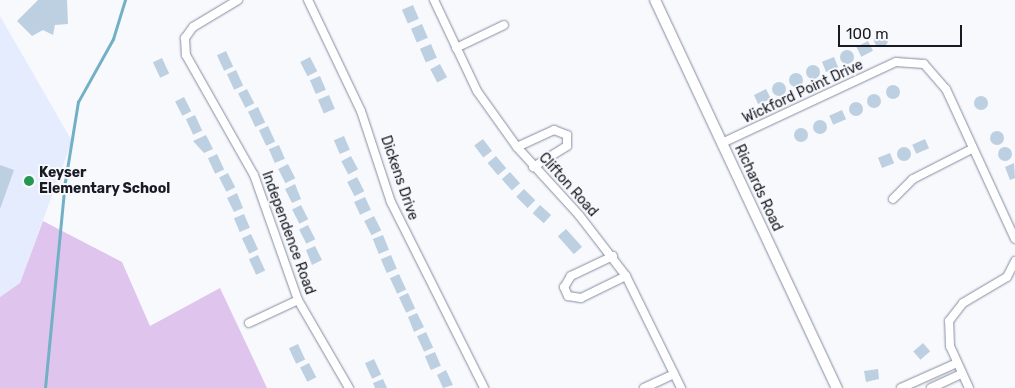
<!DOCTYPE html>
<style>
body{margin:0}
#map{position:relative;width:1015px;height:388px;overflow:hidden;background:#f7f9fd;font-family:Rubik,sans-serif}
div>[style]{position:absolute}
[style*='--x']{left:calc(var(--x)*1px);top:calc(var(--y)*1px);width:calc(var(--w)*1px);rotate:calc(var(--a)*1deg)}
.built>*{inset:0;background:#e4ecfd}
.green>*{inset:0;background:#dfc4ee}
.stream>*{height:2.5px;margin:-1.25px;padding:0 1.25px;transform-origin:1.25px;border-radius:1.25px;background:#72b0c5}
.building>*{inset:0;background:#bdd0e1;transform-origin:0 0}
.round{border-radius:50%}
.roads{filter:drop-shadow(0 0 1px #848ca0) drop-shadow(0 0 1px #848ca0)}
.minor>*{height:8px;margin:-4px;padding:0 4px;transform-origin:4px;border-radius:4px;background:#fff}
.tertiary>*{height:10px;margin:-5px;padding:0 5px;transform-origin:5px;border-radius:5px;background:#fff}
.dots>*{width:14px;height:14px;translate:-50% -50%;box-sizing:border-box;border:2px solid #f7f9fd;border-radius:50%}
span{translate:-50% -50%;white-space:nowrap;text-align:center;line-height:1.15;-webkit-text-stroke:4px #f7f9fd;paint-order:stroke}
.street-label{font-size:14px;color:#181b23}
.poi-label{font-size:14px;color:#181b23;font-weight:700}
.left{translate:0 -50%;text-align:left}
.scale{position:absolute;left:838px;top:25px;width:124px;height:22px;box-sizing:border-box;border:2px solid #181b23;border-top:0;padding-left:6px;font-size:15px;line-height:18px;white-space:nowrap;color:#181b23;-webkit-text-stroke:4px #f7f9fd;paint-order:stroke}
</style>
<div id="map">
<div class="built">
<div style="clip-path:polygon(0 16px,72px 141px,20px 283px,0 297px)"></div>
</div>
<div class="green">
<div style="clip-path:polygon(43px 221px,122px 262px,150px 326px,220px 288px,267px 388px,0 388px,0 297px,20px 283px)"></div>
</div>
<div class="stream">
<div style="--x:45;--y:388;--w:207;--a:-84.5"></div>
<div style="--x:65;--y:182;--w:81;--a:-80.8"></div>
<div style="--x:78;--y:102;--w:72;--a:-60.9"></div>
<div style="--x:113;--y:39;--w:41;--a:-72.9"></div>
</div>
<div class="building">
<div style="clip-path:polygon(38px 0,67px 0,68px 24px,55px 25px,53px 35px,43px 30px,32px 36px,17px 21px)"></div>
<div style="left:413px;top:5px;width:15px;height:12px;rotate:67deg"></div>
<div style="left:422px;top:24px;width:15px;height:12px;rotate:67deg"></div>
<div class="round" style="left:874px;top:33px;width:14px;height:14px"></div>
<div style="left:868px;top:41px;width:11px;height:13px;rotate:63deg"></div>
<div style="left:431px;top:44px;width:15px;height:12px;rotate:67deg"></div>
<div class="round" style="left:840px;top:50px;width:14px;height:14px"></div>
<div style="left:226px;top:51px;width:17px;height:10px;rotate:65deg"></div>
<div style="left:310px;top:57px;width:16px;height:11px;rotate:63deg"></div>
<div style="left:834px;top:57px;width:11px;height:13px;rotate:68deg"></div>
<div style="left:162px;top:58px;width:17px;height:10px;rotate:65deg"></div>
<div style="left:440px;top:64px;width:15px;height:11px;rotate:62deg"></div>
<div class="round" style="left:806px;top:65px;width:14px;height:14px"></div>
<div style="left:236px;top:70px;width:17px;height:10px;rotate:65deg"></div>
<div class="round" style="left:789px;top:73px;width:14px;height:14px"></div>
<div style="left:320px;top:76px;width:15px;height:11px;rotate:67deg"></div>
<div class="round" style="left:772px;top:82px;width:14px;height:14px"></div>
<div class="round" style="left:886px;top:85px;width:14px;height:14px"></div>
<div style="left:247px;top:89px;width:16px;height:10px;rotate:63deg"></div>
<div style="clip-path:polygon(766px 89px,771px 99px,758px 104px,754px 95px)"></div>
<div class="round" style="left:867px;top:94px;width:14px;height:14px"></div>
<div style="left:329px;top:95px;width:15px;height:12px;rotate:67deg"></div>
<div class="round" style="left:974px;top:96px;width:14px;height:14px"></div>
<div style="left:184px;top:97px;width:16px;height:10px;rotate:63deg"></div>
<div class="round" style="left:849px;top:102px;width:14px;height:14px"></div>
<div style="left:258px;top:107px;width:17px;height:11px;rotate:65deg"></div>
<div style="left:842px;top:110px;width:10px;height:14px;rotate:66deg"></div>
<div style="left:195px;top:115px;width:17px;height:10px;rotate:65deg"></div>
<div class="round" style="left:813px;top:120px;width:14px;height:14px"></div>
<div style="left:268px;top:126px;width:17px;height:10px;rotate:65deg"></div>
<div class="round" style="left:794px;top:128px;width:14px;height:14px"></div>
<div class="round" style="left:990px;top:131px;width:14px;height:14px"></div>
<div style="clip-path:polygon(206px 135px,213px 149px,204px 153px,193px 141px)"></div>
<div style="left:344px;top:136px;width:15px;height:11px;rotate:67deg"></div>
<div style="left:483px;top:139px;width:15px;height:11px;rotate:53deg"></div>
<div style="left:925px;top:139px;width:10px;height:14px;rotate:66deg"></div>
<div style="left:279px;top:145px;width:15px;height:11px;rotate:67deg"></div>
<div class="round" style="left:897px;top:147px;width:14px;height:14px"></div>
<div class="round" style="left:998px;top:147px;width:14px;height:14px"></div>
<div style="left:890px;top:153px;width:11px;height:13px;rotate:68deg"></div>
<div style="left:217px;top:154px;width:17px;height:10px;rotate:65deg"></div>
<div style="left:351px;top:156px;width:15px;height:11px;rotate:62deg"></div>
<div style="left:496px;top:156px;width:16px;height:11px;rotate:50deg"></div>
<div style="clip-path:polygon(1014px 163px,1015px 178px,1010px 180px,1005px 167px)"></div>
<div style="left:288px;top:164px;width:16px;height:11px;rotate:63deg"></div>
<div style="clip-path:polygon(0 165px,14px 170px,0 209px)"></div>
<div style="left:510px;top:172px;width:15px;height:11px;rotate:48deg"></div>
<div style="left:228px;top:173px;width:16px;height:10px;rotate:63deg"></div>
<div style="left:357px;top:177px;width:16px;height:11px;rotate:63deg"></div>
<div style="clip-path:polygon(295px 184px,301px 199px,292px 203px,285px 189px)"></div>
<div style="left:524px;top:189px;width:16px;height:11px;rotate:45deg"></div>
<div style="clip-path:polygon(237px 193px,243px 208px,234px 212px,227px 198px)"></div>
<div style="left:365px;top:197px;width:14px;height:12px;rotate:65deg"></div>
<div style="left:301px;top:205px;width:16px;height:10px;rotate:63deg"></div>
<div style="left:540px;top:205px;width:15px;height:11px;rotate:42deg"></div>
<div style="left:244px;top:214px;width:15px;height:11px;rotate:67deg"></div>
<div style="left:374px;top:216px;width:16px;height:11px;rotate:63deg"></div>
<div style="left:308px;top:225px;width:16px;height:10px;rotate:63deg"></div>
<div style="left:566px;top:229px;width:24px;height:11px;rotate:48deg"></div>
<div style="left:251px;top:234px;width:17px;height:10px;rotate:65deg"></div>
<div style="left:383px;top:235px;width:16px;height:11px;rotate:68deg"></div>
<div style="clip-path:polygon(315px 246px,322px 260px,312px 265px,306px 250px)"></div>
<div style="left:258px;top:255px;width:17px;height:10px;rotate:65deg"></div>
<div style="left:391px;top:255px;width:15px;height:11px;rotate:67deg"></div>
<div style="left:399px;top:274px;width:17px;height:10px;rotate:65deg"></div>
<div style="left:408px;top:293px;width:17px;height:10px;rotate:65deg"></div>
<div style="clip-path:polygon(417px 313px,424px 327px,414px 332px,408px 317px)"></div>
<div style="left:426px;top:332px;width:17px;height:10px;rotate:65deg"></div>
<div style="left:923px;top:343px;width:11px;height:13px;rotate:49deg"></div>
<div style="left:298px;top:344px;width:17px;height:10px;rotate:65deg"></div>
<div style="left:435px;top:352px;width:15px;height:11px;rotate:67deg"></div>
<div style="left:374px;top:359px;width:17px;height:10px;rotate:65deg"></div>
<div style="left:309px;top:363px;width:16px;height:10px;rotate:63deg"></div>
<div style="clip-path:polygon(878px 369px,879px 379px,866px 382px,864px 371px)"></div>
<div style="clip-path:polygon(446px 370px,453px 385px,443px 388px,437px 375px)"></div>
<div style="clip-path:polygon(383px 379px,387px 388px,375px 388px,373px 383px)"></div>
</div>
<div class="roads">
<div class="minor">
<div style="--x:238;--y:0;--w:52;--a:149"></div>
<div style="--x:193;--y:27;--w:14;--a:126"></div>
<div style="--x:185;--y:38;--w:17;--a:87"></div>
<div style="--x:186;--y:55;--w:138;--a:60.5"></div>
<div style="--x:254;--y:175;--w:133;--a:70.6"></div>
<div style="--x:298;--y:300;--w:102;--a:59.9"></div>
<div style="--x:308;--y:0;--w:123;--a:64.5"></div>
<div style="--x:361;--y:111;--w:96;--a:71.8"></div>
<div style="--x:391;--y:202;--w:208;--a:63.4"></div>
<div style="--x:434;--y:0;--w:101;--a:64.7"></div>
<div style="--x:477;--y:91;--w:69;--a:54.5"></div>
<div style="--x:517;--y:147;--w:92;--a:47.6"></div>
<div style="--x:579;--y:215;--w:77;--a:52.4"></div>
<div style="--x:626;--y:276;--w:125;--a:63.8"></div>
<div style="--x:456;--y:48;--w:53;--a:-25.6"></div>
<div style="--x:722;--y:143;--w:192;--a:-25"></div>
<div style="--x:896;--y:62;--w:28;--a:4"></div>
<div style="--x:924;--y:64;--w:33;--a:49"></div>
<div style="--x:946;--y:89;--w:165;--a:65.3"></div>
<div style="--x:517;--y:147;--w:41;--a:-24.7"></div>
<div style="--x:554;--y:130;--w:14;--a:21"></div>
<div style="--x:567;--y:135;--w:11;--a:90"></div>
<div style="--x:567;--y:146;--w:40;--a:148"></div>
<div style="--x:893;--y:199;--w:28;--a:-45"></div>
<div style="--x:913;--y:179;--w:66;--a:-27"></div>
<div style="--x:613;--y:256;--w:47;--a:154.5"></div>
<div style="--x:571;--y:276;--w:13;--a:122"></div>
<div style="--x:564;--y:287;--w:10;--a:66"></div>
<div style="--x:568;--y:296;--w:13;--a:9"></div>
<div style="--x:581;--y:298;--w:50;--a:-26.1"></div>
<div style="--x:249;--y:323;--w:54;--a:-25.1"></div>
<div style="--x:644;--y:388;--w:33;--a:-25"></div>
<div style="--x:901;--y:388;--w:61;--a:-24.1"></div>
<div style="--x:931;--y:388;--w:33;--a:-25"></div>
<div style="--x:969;--y:388;--w:46;--a:-114.3"></div>
<div style="--x:950;--y:346;--w:25;--a:-92"></div>
<div style="--x:949;--y:321;--w:23;--a:-52"></div>
<div style="--x:963;--y:303;--w:51;--a:-30.6"></div>
<div style="--x:1007;--y:277;--w:18;--a:-63"></div>
</div>
<div class="tertiary">
<div style="--x:655;--y:0;--w:429;--a:64.9"></div>
</div>
</div>
<div class="dots">
<div style="left:29px;top:181px;background:#249752"></div>
</div>
<div class="street-label">
<span style="left:803px;top:92px;rotate:-25deg">Wickford Point Drive</span>
<span style="left:399px;top:178px;rotate:71deg">Dickens Drive</span>
<span style="left:568px;top:185px;rotate:48deg">Clifton Road</span>
<span style="left:758px;top:188px;rotate:65deg">Richards Road</span>
<span style="left:288px;top:233px;rotate:70deg">Independence Road</span>
</div>
<div class="poi-label">
<span class="left" style="left:39px;top:181px">Keyser<br>Elementary School</span>
</div>
<div class="scale">100 m</div>
</div>
